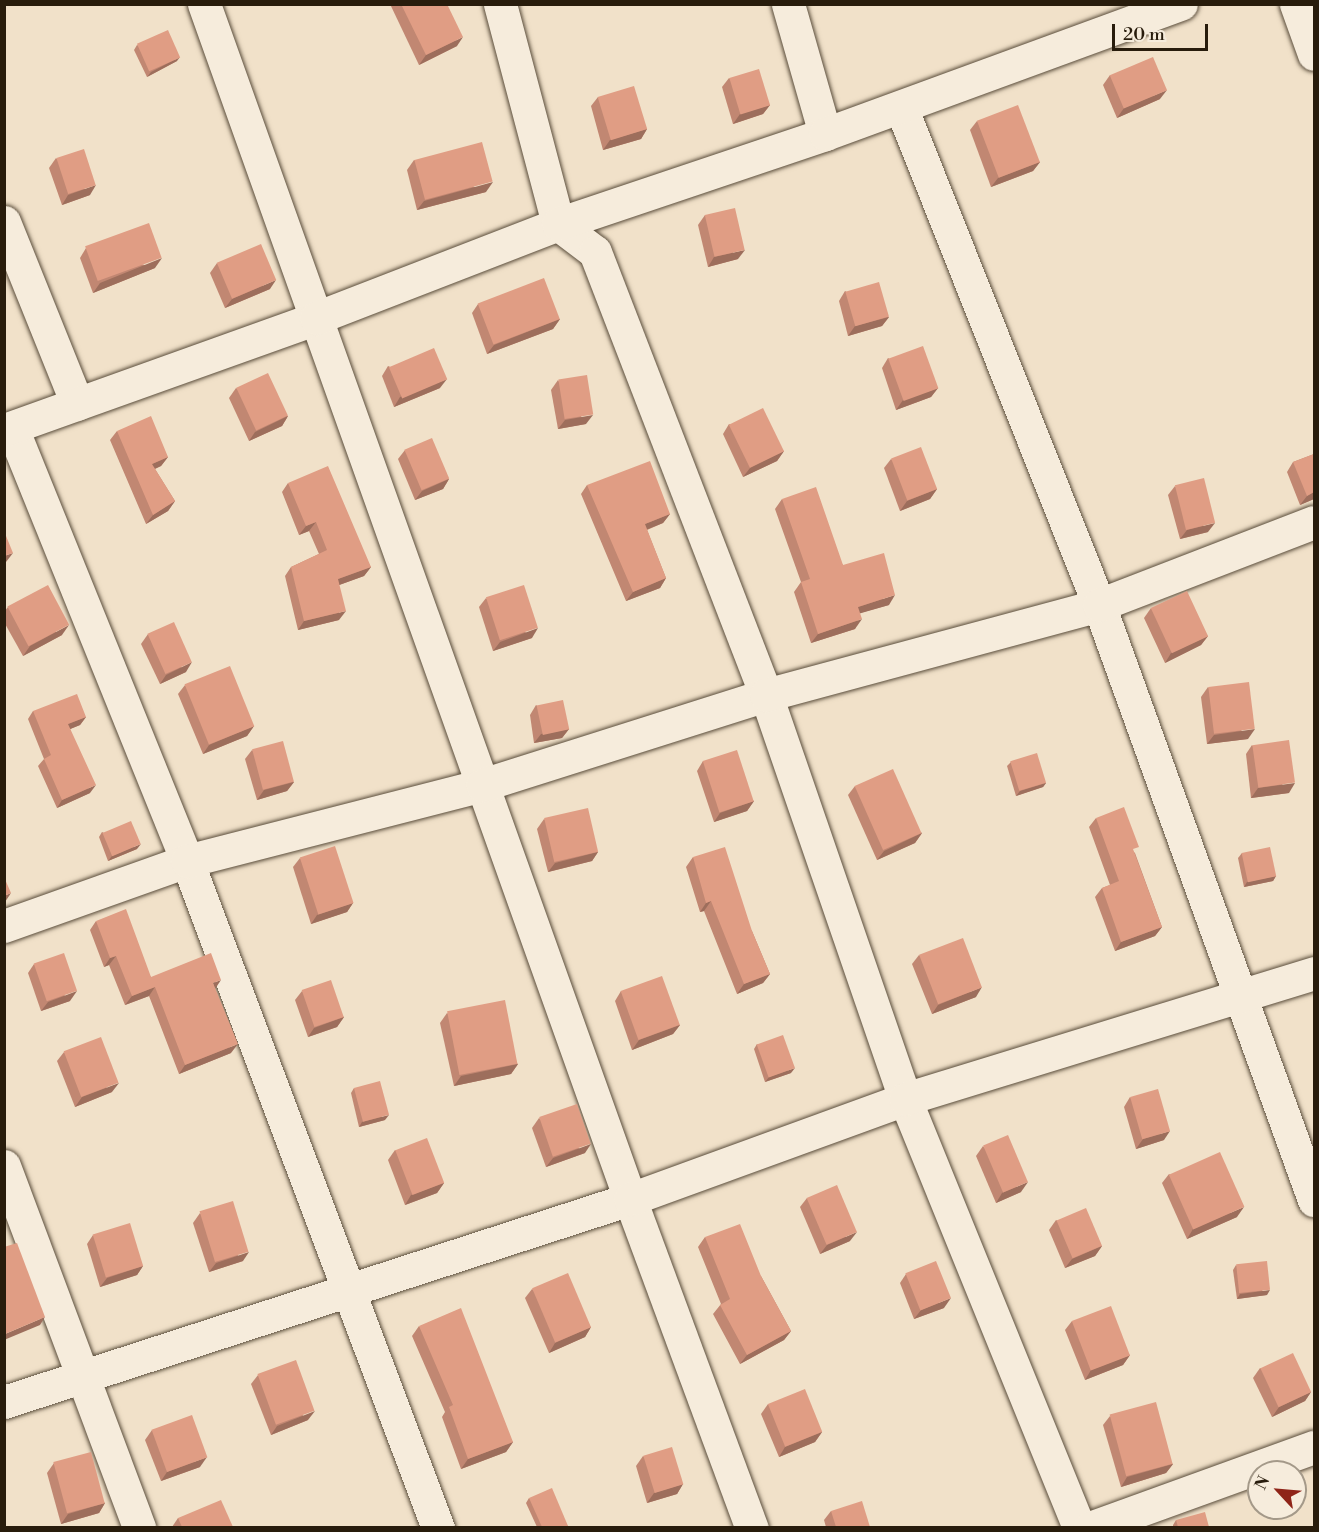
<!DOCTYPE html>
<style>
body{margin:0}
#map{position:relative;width:1319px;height:1532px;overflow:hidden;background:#f1e1c9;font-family:"Libre Bodoni",serif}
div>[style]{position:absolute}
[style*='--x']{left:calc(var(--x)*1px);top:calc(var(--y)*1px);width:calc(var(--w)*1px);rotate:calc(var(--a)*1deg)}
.roads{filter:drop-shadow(0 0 2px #5a4d3b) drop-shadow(0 0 2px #5a4d3b)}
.minor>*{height:33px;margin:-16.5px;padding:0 16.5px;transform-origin:16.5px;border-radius:16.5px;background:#f6ecdc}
.tertiary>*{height:33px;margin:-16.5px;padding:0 16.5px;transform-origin:16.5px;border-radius:16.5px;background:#f6ecdc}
.wall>*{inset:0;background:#c18772}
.shaded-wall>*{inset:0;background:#9d6e5c}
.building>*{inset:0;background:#e09d84;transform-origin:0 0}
span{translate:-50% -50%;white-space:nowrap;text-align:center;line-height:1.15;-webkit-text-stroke:4.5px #f6ecdc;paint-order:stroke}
.frame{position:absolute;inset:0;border:6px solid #281c0c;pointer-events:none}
.north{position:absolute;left:1247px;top:1460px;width:60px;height:60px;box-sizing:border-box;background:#f6ecdc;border:2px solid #a49989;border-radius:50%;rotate:296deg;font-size:16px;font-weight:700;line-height:24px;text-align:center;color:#281c0c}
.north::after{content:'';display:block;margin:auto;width:21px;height:27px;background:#8f2418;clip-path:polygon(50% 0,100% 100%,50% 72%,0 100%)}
.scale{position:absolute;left:1112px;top:24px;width:96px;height:27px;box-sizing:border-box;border:3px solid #281c0c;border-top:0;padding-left:8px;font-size:18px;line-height:21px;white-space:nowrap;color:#281c0c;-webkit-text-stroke:4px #f6ecdc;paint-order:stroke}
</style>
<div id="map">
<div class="roads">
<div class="minor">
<div style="--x:204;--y:4;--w:1269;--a:70.38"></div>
<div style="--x:630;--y:1199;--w:351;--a:69.7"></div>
<div style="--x:500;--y:4;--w:228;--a:75.2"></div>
<div style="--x:558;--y:224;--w:46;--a:37.1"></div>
<div style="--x:595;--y:252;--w:475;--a:68.9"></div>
<div style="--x:766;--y:695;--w:427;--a:71"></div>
<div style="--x:905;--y:1099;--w:463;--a:67.9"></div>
<div style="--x:788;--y:4;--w:135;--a:74.1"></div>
<div style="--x:1296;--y:4;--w:53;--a:70.2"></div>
<div style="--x:901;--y:107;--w:536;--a:68.32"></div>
<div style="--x:1099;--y:605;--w:633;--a:70.13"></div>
<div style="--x:4;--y:222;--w:196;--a:68.1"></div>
<div style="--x:12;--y:428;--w:467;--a:68"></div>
<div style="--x:187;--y:861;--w:713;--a:69.38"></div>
<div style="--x:4;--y:430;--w:331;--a:-19.7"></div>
<div style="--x:316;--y:318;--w:260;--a:-21.2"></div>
<div style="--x:558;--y:224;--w:282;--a:-18.6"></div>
<div style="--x:825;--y:134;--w:379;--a:-20.1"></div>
<div style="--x:4;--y:926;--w:194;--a:-19.6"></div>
<div style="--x:187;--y:861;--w:305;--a:-14.4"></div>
<div style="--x:482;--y:785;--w:298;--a:-17.6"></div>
<div style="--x:766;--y:695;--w:345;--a:-15.1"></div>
<div style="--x:1099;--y:605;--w:230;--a:-21.1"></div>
<div style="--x:4;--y:1166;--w:386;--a:69.5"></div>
<div style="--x:1090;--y:1528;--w:238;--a:-19.9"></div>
</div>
<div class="tertiary">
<div style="--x:4;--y:1402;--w:658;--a:-17.97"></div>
<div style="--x:630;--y:1199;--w:293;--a:-20"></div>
<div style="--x:905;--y:1099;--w:428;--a:-17.1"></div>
</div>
</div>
<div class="wall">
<div style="clip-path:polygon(390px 4px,447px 4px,457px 46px,419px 65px)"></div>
<div style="clip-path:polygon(137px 45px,177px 61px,147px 77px,134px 50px)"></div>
<div style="clip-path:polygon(1110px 75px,1160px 99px,1117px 118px,1103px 85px)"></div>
<div style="clip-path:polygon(729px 78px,770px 105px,763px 114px,733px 124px,722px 87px)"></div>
<div style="clip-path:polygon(598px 97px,647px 129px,641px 139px,603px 150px,591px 106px)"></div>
<div style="clip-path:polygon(977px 121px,1040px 162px,1033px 171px,991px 187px,970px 130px)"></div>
<div style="clip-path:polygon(56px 158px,90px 195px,62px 205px,49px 168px)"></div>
<div style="clip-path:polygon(414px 160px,486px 192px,417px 210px,407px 170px)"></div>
<div style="clip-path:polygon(705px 215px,738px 259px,708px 267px,698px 225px)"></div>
<div style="clip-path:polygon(86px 248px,155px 268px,93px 293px,80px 258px)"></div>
<div style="clip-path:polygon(217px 263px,270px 289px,225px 308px,210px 273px)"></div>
<div style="clip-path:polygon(845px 291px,889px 317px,882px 326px,848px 336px,839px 301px)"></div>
<div style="clip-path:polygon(478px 304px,560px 319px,553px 329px,487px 354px,472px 313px)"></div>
<div style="clip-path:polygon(888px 358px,938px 388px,931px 397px,896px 410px,882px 368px)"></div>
<div style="clip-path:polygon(388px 366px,440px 388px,394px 407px,382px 376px)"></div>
<div style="clip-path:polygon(558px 380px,586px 424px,558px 429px,551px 390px)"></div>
<div style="clip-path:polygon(236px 388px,288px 416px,282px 426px,249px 441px,229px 398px)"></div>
<div style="clip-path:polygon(729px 424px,784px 451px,777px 461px,743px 477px,723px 434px)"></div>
<div style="clip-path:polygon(117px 431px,168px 457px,161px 466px,155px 469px,175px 501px,168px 511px,146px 524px,110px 440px)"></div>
<div style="clip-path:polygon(405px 450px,449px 479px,443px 489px,415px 500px,398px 459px)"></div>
<div style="clip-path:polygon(1314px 454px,1314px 499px,1300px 505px,1287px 472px,1293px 462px)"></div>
<div style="clip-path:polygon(891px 459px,937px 489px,930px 499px,900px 511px,884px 468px)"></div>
<div style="clip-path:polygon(288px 483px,371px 567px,364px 576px,339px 585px,339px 620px,298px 630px,285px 576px,291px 567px,319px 554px,309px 531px,299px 535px,282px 492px)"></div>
<div style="clip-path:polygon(587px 485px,670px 514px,663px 523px,647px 530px,666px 578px,660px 588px,626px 601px,581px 494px)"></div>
<div style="clip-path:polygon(1175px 486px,1208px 532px,1180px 539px,1168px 495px)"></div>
<div style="clip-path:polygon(782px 499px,843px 565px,889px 605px,860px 613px,855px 629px,811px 643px,794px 592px,801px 582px,775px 509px)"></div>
<div style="clip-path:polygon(486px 598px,532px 638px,493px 651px,479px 607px)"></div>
<div style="clip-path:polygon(8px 607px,62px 635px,23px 656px,4px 622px,4px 612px)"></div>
<div style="clip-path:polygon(1151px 608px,1208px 636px,1201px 645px,1165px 663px,1144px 618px)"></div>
<div style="clip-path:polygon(148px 634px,186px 672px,160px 684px,141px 644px)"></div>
<div style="clip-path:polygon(185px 685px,254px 726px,247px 736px,203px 754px,178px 694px)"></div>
<div style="clip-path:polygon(1208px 687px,1248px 739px,1207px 744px,1201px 697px)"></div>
<div style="clip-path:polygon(536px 705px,569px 729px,562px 738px,534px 743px,530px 715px)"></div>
<div style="clip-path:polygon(33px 711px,86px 717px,80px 725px,70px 729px,90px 793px,57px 808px,38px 766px,44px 759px,28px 719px)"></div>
<div style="clip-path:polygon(1252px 745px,1289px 793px,1251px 798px,1246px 754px)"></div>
<div style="clip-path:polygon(252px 750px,294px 782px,287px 791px,257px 800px,245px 759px)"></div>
<div style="clip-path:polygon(703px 761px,754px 801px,747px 811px,714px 822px,697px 771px)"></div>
<div style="clip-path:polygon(1011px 762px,1046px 783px,1043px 787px,1016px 796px,1007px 766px)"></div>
<div style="clip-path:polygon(855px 786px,922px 833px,915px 843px,877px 860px,848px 795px)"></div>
<div style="clip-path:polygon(1096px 818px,1135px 853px,1162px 927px,1155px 936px,1115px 951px,1095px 897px,1102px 888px,1110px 885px,1089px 827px)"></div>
<div style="clip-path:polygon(544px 819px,598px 852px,592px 861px,548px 872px,537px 829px)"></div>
<div style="clip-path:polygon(102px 832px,137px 849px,108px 861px,99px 837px)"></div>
<div style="clip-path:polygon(1242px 853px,1276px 876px,1273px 881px,1244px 887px,1238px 858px)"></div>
<div style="clip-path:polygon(693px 857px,752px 931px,770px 974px,763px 983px,737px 994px,704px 911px,700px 912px,686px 867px)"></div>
<div style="clip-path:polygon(300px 858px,353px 903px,347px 912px,311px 924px,293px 867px)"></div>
<div style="clip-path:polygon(96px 921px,151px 977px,215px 988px,231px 1053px,179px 1074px,149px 996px,125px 1005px,109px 965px,104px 967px,90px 930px)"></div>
<div style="clip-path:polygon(919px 955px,976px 997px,932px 1014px,912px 964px)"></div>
<div style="clip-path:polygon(34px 964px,70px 1001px,41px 1011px,28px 973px)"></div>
<div style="clip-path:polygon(302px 991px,344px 1017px,337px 1027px,308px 1037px,295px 1000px)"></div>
<div style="clip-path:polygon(621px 991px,680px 1025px,673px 1034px,632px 1050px,615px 1001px)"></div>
<div style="clip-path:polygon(447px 1013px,518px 1064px,511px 1074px,454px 1086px,440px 1023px)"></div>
<div style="clip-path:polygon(757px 1044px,791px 1073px,765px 1082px,754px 1049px)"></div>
<div style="clip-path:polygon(64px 1052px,112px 1092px,75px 1107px,57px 1061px)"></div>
<div style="clip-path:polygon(354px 1088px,385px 1120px,359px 1127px,351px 1093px)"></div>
<div style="clip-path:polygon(1130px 1097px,1164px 1140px,1136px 1149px,1124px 1107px)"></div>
<div style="clip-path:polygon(539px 1118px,585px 1153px,546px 1167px,532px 1128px)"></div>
<div style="clip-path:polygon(983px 1146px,1021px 1192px,996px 1203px,976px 1156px)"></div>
<div style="clip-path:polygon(395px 1150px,444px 1183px,437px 1193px,405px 1205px,388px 1160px)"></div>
<div style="clip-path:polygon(1169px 1174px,1237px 1217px,1187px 1239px,1162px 1183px)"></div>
<div style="clip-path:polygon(807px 1198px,850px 1241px,820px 1254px,800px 1207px)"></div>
<div style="clip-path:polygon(200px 1213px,243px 1261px,209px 1272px,193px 1223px)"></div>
<div style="clip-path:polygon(1056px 1220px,1102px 1246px,1095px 1256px,1065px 1268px,1049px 1230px)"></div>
<div style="clip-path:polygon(93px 1235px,143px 1266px,137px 1275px,100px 1287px,87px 1244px)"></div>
<div style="clip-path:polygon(705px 1237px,761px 1276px,791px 1331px,784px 1340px,740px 1364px,713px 1314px,721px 1304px,698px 1247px)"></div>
<div style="clip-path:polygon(1236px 1265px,1267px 1295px,1237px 1299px,1233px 1270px)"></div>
<div style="clip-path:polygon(906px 1274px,944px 1308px,914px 1319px,900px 1283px)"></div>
<div style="clip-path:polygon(532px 1289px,591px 1327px,585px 1337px,549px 1353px,525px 1298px)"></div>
<div style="clip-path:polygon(1072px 1321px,1130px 1355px,1123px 1365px,1085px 1380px,1065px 1330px)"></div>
<div style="clip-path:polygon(419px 1326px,513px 1442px,506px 1452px,461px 1469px,442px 1417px,445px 1412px,412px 1336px)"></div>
<div style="clip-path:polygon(1260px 1368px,1311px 1392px,1305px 1401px,1272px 1417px,1253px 1378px)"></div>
<div style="clip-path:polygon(258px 1375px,308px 1420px,271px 1435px,251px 1384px)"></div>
<div style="clip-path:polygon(768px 1404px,822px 1432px,815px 1442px,779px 1457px,761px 1414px)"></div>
<div style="clip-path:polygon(1110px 1416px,1173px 1464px,1166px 1473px,1121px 1487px,1103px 1425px)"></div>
<div style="clip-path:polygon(152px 1430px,200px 1467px,161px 1481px,145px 1440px)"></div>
<div style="clip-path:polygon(643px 1456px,683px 1484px,677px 1494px,647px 1503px,636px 1466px)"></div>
<div style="clip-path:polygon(54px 1463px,105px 1503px,99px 1513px,61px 1524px,47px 1473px)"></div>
<div style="clip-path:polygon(529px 1498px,568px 1526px,567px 1527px,537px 1527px,526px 1503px)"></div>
<div style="clip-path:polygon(831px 1511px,870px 1527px,826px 1527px,824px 1520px)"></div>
<div style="clip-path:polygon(178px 1518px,233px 1527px,172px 1527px)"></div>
<div style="clip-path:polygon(1176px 1520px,1209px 1527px,1173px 1527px,1173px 1525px)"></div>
</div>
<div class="shaded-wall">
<div style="clip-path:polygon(463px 37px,457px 46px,419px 65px,426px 55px)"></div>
<div style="clip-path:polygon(180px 57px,177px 61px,147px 77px,151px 72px)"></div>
<div style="clip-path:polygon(1167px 90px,1160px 99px,1117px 118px,1124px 108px)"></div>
<div style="clip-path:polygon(770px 105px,763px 114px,733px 124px,740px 114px)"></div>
<div style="clip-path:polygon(647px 129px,641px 139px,603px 150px,610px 140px)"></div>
<div style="clip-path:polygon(1040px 162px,1033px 171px,991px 187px,998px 178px)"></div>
<div style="clip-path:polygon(493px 182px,486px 192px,417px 210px,424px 201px)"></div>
<div style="clip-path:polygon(96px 185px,90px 195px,62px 205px,68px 195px)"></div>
<div style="clip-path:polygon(745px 250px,738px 259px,708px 267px,714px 257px)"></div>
<div style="clip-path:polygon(162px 258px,155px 268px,93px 293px,100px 283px)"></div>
<div style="clip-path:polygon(276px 280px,270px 289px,225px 308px,232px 299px)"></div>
<div style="clip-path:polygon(889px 317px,882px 326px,848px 336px,855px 326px)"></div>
<div style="clip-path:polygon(560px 319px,553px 329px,487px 354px,494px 345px)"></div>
<div style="clip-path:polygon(447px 379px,440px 388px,394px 407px,400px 397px)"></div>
<div style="clip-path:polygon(938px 388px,931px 397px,896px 410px,903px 400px)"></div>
<div style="clip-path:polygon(593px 415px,586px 424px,558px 429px,565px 420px)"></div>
<div style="clip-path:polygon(288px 416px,282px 426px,249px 441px,255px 432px)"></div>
<div style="clip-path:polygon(784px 451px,777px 461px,743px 477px,750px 468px)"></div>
<div style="clip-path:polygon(168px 457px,161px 466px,145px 473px,152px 464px)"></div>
<div style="clip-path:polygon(449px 479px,443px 489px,415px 500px,422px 491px)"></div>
<div style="clip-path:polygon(937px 489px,930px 499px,900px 511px,907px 501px)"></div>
<div style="clip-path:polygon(1314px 492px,1314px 499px,1300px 505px,1307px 496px)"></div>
<div style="clip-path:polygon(175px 501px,168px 511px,146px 524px,153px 515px)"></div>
<div style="clip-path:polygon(670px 514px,663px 523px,638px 533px,645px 524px)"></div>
<div style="clip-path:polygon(316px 522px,309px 531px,299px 535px,306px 526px)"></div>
<div style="clip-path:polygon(1215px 523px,1208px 532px,1180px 539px,1187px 530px)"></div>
<div style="clip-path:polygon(13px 553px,6px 562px,4px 563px,4px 556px)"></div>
<div style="clip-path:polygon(371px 567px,364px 576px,331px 588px,338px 579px)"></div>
<div style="clip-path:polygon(666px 578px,660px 588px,626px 601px,633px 592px)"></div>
<div style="clip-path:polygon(895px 595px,889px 605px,851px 616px,858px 607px)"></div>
<div style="clip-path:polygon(346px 611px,339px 620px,298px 630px,304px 621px)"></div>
<div style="clip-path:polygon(862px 619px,855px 629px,811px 643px,818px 634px)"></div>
<div style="clip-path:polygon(69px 625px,62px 635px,23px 656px,30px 646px)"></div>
<div style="clip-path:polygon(538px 628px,532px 638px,493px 651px,500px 642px)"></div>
<div style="clip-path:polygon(1208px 636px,1201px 645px,1165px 663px,1171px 653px)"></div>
<div style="clip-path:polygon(192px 662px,186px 672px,160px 684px,166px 675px)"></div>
<div style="clip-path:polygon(86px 717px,80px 725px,63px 732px,68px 724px)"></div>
<div style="clip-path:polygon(254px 726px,247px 736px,203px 754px,209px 745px)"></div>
<div style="clip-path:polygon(569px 729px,562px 738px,534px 743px,541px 734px)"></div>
<div style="clip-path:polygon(1255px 729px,1248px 739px,1207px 744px,1214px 735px)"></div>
<div style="clip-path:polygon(294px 782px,287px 791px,257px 800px,264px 790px)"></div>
<div style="clip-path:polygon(1046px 783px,1043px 787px,1016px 796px,1020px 791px)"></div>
<div style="clip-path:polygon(1295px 783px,1289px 793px,1251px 798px,1258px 788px)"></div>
<div style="clip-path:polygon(96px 785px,90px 793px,57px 808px,62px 800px)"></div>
<div style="clip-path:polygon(754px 801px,747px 811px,714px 822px,720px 813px)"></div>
<div style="clip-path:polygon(922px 833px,915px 843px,877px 860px,884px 851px)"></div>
<div style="clip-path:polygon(141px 844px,137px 849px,108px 861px,112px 856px)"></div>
<div style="clip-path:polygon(598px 852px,592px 861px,548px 872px,555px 863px)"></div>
<div style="clip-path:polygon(1276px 876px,1273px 881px,1244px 887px,1247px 882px)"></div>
<div style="clip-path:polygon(11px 893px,5px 902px,4px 902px,4px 896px)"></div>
<div style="clip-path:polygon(711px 901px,704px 911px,700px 912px,706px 903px)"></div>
<div style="clip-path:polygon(353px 903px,347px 912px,311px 924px,317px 915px)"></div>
<div style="clip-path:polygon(1162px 927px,1155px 936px,1115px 951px,1121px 942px)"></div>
<div style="clip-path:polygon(116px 956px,109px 965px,104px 967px,110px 958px)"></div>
<div style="clip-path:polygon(770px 974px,763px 983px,737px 994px,744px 984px)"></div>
<div style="clip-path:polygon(221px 980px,215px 989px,213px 983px)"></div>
<div style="clip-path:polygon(155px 987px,149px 996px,125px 1005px,132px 996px)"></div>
<div style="clip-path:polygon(982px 987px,976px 997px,932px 1014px,938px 1005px)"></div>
<div style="clip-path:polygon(77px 991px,70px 1001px,41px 1011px,48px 1002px)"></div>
<div style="clip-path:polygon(344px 1017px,337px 1027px,308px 1037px,314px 1028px)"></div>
<div style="clip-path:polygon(680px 1025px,673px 1034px,632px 1050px,639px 1040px)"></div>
<div style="clip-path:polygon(238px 1044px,231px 1053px,179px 1074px,185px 1065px)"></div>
<div style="clip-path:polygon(518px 1064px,511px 1074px,454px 1086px,461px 1076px)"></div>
<div style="clip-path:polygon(795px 1068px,791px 1073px,765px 1082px,769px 1077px)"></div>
<div style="clip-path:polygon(119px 1083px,112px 1092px,75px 1107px,82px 1097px)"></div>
<div style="clip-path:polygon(389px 1115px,385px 1120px,359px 1127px,362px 1122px)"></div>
<div style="clip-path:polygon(1170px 1131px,1164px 1140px,1136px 1149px,1143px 1139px)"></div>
<div style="clip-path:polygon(591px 1144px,585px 1153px,546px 1167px,553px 1158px)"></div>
<div style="clip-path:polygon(1028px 1182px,1021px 1192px,996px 1203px,1002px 1193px)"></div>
<div style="clip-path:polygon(444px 1183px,437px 1193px,405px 1205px,411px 1195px)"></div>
<div style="clip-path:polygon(1244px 1207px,1237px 1217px,1187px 1239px,1193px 1229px)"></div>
<div style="clip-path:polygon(857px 1232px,850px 1241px,820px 1254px,827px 1245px)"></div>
<div style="clip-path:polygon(1102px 1246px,1095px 1256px,1065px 1268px,1072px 1259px)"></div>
<div style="clip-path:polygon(249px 1252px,243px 1261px,209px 1272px,216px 1263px)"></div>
<div style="clip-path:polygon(143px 1266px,137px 1275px,100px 1287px,107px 1278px)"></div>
<div style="clip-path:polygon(1270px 1290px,1267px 1295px,1237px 1299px,1240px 1294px)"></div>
<div style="clip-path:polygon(951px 1298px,944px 1308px,914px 1319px,921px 1310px)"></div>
<div style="clip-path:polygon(45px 1317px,40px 1325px,4px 1340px,5px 1334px)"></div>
<div style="clip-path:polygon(591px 1327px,585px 1337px,549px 1353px,555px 1343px)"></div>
<div style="clip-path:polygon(791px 1331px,784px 1340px,740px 1364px,747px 1355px)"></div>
<div style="clip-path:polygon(1130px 1355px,1123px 1365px,1085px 1380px,1091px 1370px)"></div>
<div style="clip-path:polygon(1311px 1392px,1305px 1401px,1272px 1417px,1279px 1407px)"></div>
<div style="clip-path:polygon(315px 1411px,308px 1420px,271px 1435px,277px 1426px)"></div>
<div style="clip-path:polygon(822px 1432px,815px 1442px,779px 1457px,785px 1447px)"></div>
<div style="clip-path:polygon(513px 1442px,506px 1452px,461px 1469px,468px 1459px)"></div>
<div style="clip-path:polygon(207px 1457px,200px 1467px,161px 1481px,167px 1472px)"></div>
<div style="clip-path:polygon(1173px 1464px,1166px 1473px,1121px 1487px,1127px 1477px)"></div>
<div style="clip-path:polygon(683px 1484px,677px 1494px,647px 1503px,654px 1493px)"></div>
<div style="clip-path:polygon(105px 1503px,99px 1513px,61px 1524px,68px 1514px)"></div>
</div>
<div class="building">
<div style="clip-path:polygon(401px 4px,447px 4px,463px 37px,426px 55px)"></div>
<div style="left:168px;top:30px;width:30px;height:34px;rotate:66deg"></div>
<div style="left:1153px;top:57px;width:36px;height:47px;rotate:67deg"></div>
<div style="left:759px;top:69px;width:38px;height:31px;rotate:73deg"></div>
<div style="left:634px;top:86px;width:45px;height:38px;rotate:73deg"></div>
<div style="left:1018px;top:105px;width:61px;height:44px;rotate:69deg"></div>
<div style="left:482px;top:142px;width:41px;height:70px;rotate:75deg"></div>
<div style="left:84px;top:149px;width:38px;height:29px;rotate:72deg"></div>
<div style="left:735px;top:208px;width:43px;height:31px;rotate:77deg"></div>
<div style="left:149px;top:223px;width:37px;height:68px;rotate:70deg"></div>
<div style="left:261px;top:244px;width:39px;height:48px;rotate:67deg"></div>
<div style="left:544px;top:278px;width:44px;height:71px;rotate:69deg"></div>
<div style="left:879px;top:282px;width:36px;height:35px;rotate:74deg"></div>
<div style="left:923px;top:346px;width:45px;height:37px;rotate:70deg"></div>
<div style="left:434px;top:348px;width:34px;height:49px;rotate:67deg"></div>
<div style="left:268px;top:373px;width:47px;height:35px;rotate:65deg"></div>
<div style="left:587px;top:375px;width:40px;height:29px;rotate:81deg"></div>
<div style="left:763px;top:408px;width:48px;height:38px;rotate:64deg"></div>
<div style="clip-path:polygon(151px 416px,168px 457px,152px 464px,175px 501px,153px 515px,117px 431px)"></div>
<div style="left:432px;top:438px;width:44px;height:30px;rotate:67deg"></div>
<div style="left:921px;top:447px;width:45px;height:32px;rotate:69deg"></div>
<div style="clip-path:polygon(1314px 454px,1314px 492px,1307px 496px,1293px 462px)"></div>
<div style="clip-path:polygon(650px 461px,670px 514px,645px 524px,666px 578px,633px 592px,587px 485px)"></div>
<div style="clip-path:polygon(328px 466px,371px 567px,338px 579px,346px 611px,304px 621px,291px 567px,327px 550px,316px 522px,306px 526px,288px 483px)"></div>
<div style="left:1204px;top:478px;width:46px;height:30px;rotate:76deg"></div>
<div style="clip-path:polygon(816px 487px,843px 565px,884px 553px,895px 595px,858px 607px,862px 619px,818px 634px,801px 582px,810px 579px,782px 499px)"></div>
<div style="clip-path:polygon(4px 531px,13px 553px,4px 556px)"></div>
<div style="left:48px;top:585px;width:45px;height:46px;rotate:62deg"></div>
<div style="left:524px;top:585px;width:45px;height:40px;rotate:72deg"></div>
<div style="left:1187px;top:591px;width:50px;height:40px;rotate:65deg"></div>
<div style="left:174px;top:622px;width:44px;height:29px;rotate:66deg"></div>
<div style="left:230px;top:666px;width:65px;height:49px;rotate:68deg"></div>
<div style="left:1249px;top:682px;width:47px;height:41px;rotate:83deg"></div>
<div style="clip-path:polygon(77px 694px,86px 717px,68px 724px,96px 785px,62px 800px,44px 759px,51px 755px,33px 711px)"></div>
<div style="left:563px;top:700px;width:30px;height:27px;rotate:78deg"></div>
<div style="left:1289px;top:740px;width:43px;height:37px;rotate:82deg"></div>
<div style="left:283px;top:741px;width:42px;height:32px;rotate:75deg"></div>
<div style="left:737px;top:750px;width:54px;height:36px;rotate:72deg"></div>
<div style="left:1037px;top:753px;width:31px;height:28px;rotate:73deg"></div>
<div style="left:893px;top:769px;width:70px;height:42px;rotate:66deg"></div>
<div style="clip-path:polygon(1124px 807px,1139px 847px,1133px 849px,1162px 927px,1121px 942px,1102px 888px,1119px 881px,1096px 818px)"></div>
<div style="left:588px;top:808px;width:45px;height:45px;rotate:77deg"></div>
<div style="left:131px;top:821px;width:25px;height:31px;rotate:67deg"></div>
<div style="left:335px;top:846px;width:60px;height:37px;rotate:72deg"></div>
<div style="clip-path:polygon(725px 847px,752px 931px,770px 974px,744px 984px,711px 901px,706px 903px,693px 857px)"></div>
<div style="left:1270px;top:847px;width:30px;height:29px;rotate:78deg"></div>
<div style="clip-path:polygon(4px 877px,11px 893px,4px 896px)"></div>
<div style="clip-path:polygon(126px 909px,151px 977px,211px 953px,221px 980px,213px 983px,238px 1044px,185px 1065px,155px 987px,132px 996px,116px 956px,110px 958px,96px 921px)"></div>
<div style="left:963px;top:938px;width:53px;height:47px;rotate:69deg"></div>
<div style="left:64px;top:953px;width:40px;height:32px;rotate:71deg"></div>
<div style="left:662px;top:976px;width:52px;height:44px;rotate:70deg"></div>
<div style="left:331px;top:980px;width:39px;height:31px;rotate:71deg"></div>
<div style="left:505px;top:1000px;width:65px;height:59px;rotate:79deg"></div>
<div style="left:783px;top:1035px;width:35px;height:28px;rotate:70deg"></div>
<div style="left:101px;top:1037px;width:49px;height:40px;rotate:69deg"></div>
<div style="left:380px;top:1081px;width:35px;height:27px;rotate:75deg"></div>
<div style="left:1158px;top:1089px;width:44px;height:29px;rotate:74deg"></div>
<div style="left:577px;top:1104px;width:42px;height:40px;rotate:71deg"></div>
<div style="left:1008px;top:1135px;width:51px;height:27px;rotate:67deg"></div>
<div style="left:427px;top:1138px;width:48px;height:34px;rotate:69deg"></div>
<div style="left:1220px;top:1152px;width:60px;height:56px;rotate:66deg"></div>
<div style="left:837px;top:1185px;width:51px;height:33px;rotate:67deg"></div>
<div style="left:233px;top:1201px;width:53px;height:35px;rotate:73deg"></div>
<div style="left:1086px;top:1208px;width:41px;height:32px;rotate:67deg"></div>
<div style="left:130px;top:1223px;width:45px;height:39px;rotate:73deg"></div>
<div style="clip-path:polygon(740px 1224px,761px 1276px,791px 1331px,747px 1355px,720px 1305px,730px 1299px,705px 1237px)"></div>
<div style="clip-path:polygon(17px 1243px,45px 1317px,5px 1334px,4px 1247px)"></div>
<div style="left:936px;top:1261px;width:40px;height:33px;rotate:68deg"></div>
<div style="left:1267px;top:1261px;width:29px;height:31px;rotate:84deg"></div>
<div style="left:568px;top:1273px;width:59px;height:39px;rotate:67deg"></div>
<div style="left:1111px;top:1306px;width:53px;height:42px;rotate:69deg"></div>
<div style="clip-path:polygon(461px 1308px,513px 1442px,468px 1459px,449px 1407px,453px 1405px,419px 1326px)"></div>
<div style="left:1293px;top:1353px;width:43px;height:36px;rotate:65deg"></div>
<div style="left:296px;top:1360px;width:54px;height:41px;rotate:70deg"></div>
<div style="left:805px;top:1389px;width:46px;height:40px;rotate:68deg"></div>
<div style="left:1156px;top:1402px;width:64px;height:48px;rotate:75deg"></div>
<div style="left:192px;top:1415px;width:45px;height:43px;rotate:70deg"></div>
<div style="left:672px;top:1447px;width:39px;height:30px;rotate:73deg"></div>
<div style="left:91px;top:1452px;width:53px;height:39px;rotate:75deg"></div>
<div style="clip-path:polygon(552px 1488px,568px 1526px,564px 1527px,542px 1527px,529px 1498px)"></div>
<div style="clip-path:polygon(221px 1500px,233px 1527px,182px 1527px,178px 1518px)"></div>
<div style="clip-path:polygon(862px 1501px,870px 1527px,836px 1527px,831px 1511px)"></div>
<div style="clip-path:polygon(1205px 1512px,1209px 1527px,1178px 1527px,1176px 1520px)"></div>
</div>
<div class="frame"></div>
<div class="north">N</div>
<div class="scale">20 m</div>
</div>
